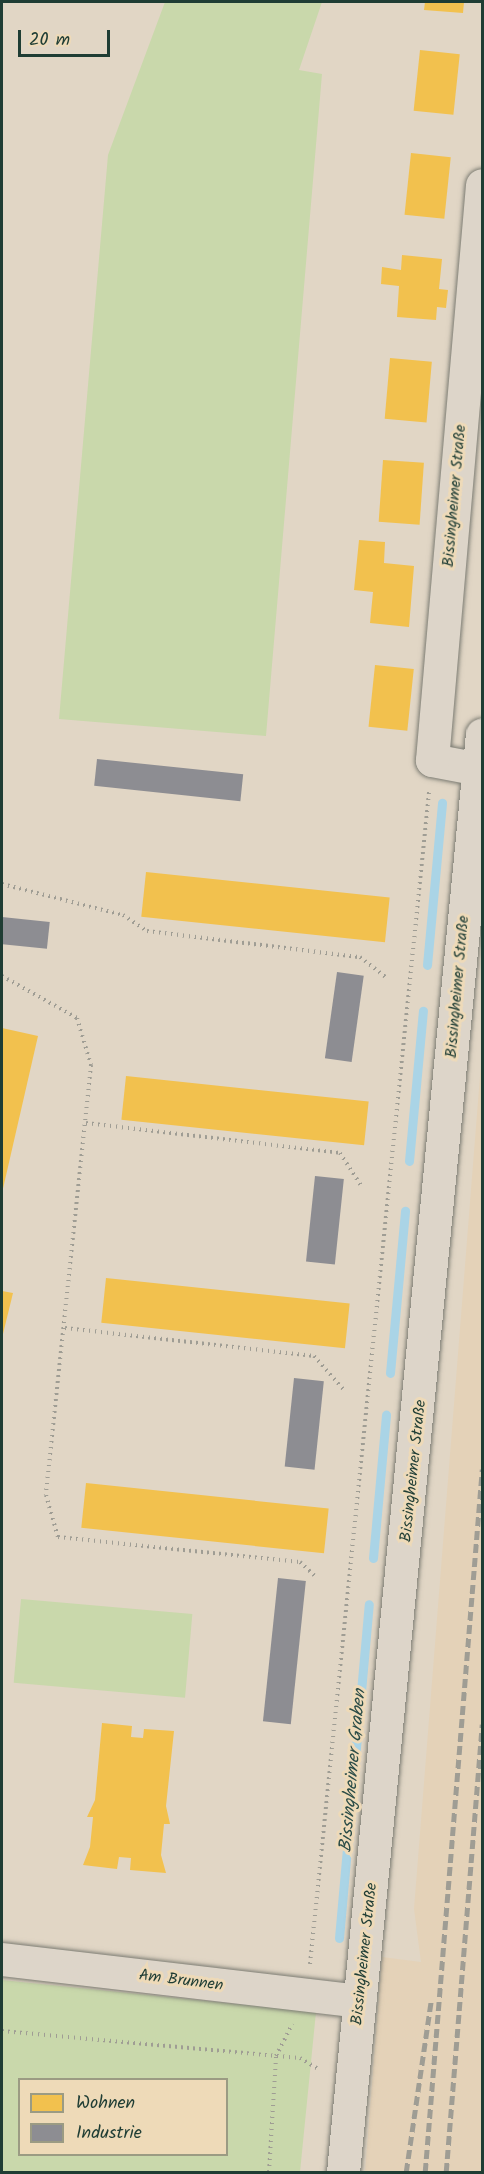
<!DOCTYPE html>
<meta charset="utf-8">
<style>
body{margin:0}
#map{position:relative;width:484px;height:2174px;overflow:hidden;background:#e1d6c5;font-family:Kalam,sans-serif}
div>[style]{position:absolute}
[style*='--x']{left:calc(var(--x)*1px);top:calc(var(--y)*1px);width:calc(var(--w)*1px);rotate:calc(var(--a)*1deg)}
.built>*{inset:0;background:#e4d2b8}
.green>*{inset:0;background:#c9d8ab;transform-origin:0 0}
.homes>*{inset:0;background:#f2c14e;transform-origin:0 0}
.industry>*{inset:0;background:#8d8d92;transform-origin:0 0}
.stream>*{height:9px;margin:-4.5px;padding:0 4.5px;transform-origin:4.5px;border-radius:4.5px;background:#aad4e6}
.path>*{height:4px;margin-top:-2px;transform-origin:0;background:repeating-linear-gradient(90deg,#9f9d94 0 1.5px,transparent 0 6px)}
.roads{filter:drop-shadow(0 0 2px #7c7c73) drop-shadow(0 0 2px #7c7c73)}
.minor>*{height:33px;margin:-16.5px;padding:0 16.5px;transform-origin:16.5px;border-radius:16.5px;background:#ddd5c9}
.rail>*{height:4.5px;margin-top:-2.25px;transform-origin:0;background:repeating-linear-gradient(90deg,#9f9d94 0 9px,transparent 0 13.5px)}
span{translate:-50% -50%;white-space:nowrap;text-align:center;line-height:1.15;-webkit-text-stroke:6px #eedab8;paint-order:stroke}
.street-label{font-size:16px;color:#1f3d34}
.water-label{font-size:18px;color:#2b4c47;font-style:italic}
.frame{position:absolute;inset:0;border:3px solid #1f3d34;pointer-events:none}
.legend{position:absolute;left:18px;top:2078px;width:210px;height:78px;box-sizing:border-box;background:#eedab8;border:2px solid #9b9b83;margin:0;padding:8px 10px;list-style:none;font-size:18px;color:#1f3d34}
.legend li{display:flex;align-items:center;gap:12px;height:30px}
.legend b{width:30px;border:2px solid #9b9b83}
.scale{position:absolute;left:18px;top:30px;width:92px;height:27px;box-sizing:border-box;border:3px solid #1f3d34;border-top:0;padding-left:8px;font-size:18px;line-height:21px;white-space:nowrap;color:#1f3d34;-webkit-text-stroke:4px #eedab8;paint-order:stroke}
</style>
<div id="map">
<div class="built">
<div style="clip-path:polygon(482px 1051px,482px 2172px,365px 2172px,382px 1957px,421px 1962px,414px 1909px)"></div>
</div>
<div class="green">
<div style="clip-path:polygon(165px 2px,322px 2px,299px 70px,322px 74px,266px 736px,59px 719px,108px 155px)"></div>
<div style="left:21px;top:1599px;width:172px;height:84px;rotate:5deg"></div>
<div style="clip-path:polygon(evenodd,2px 1980px,316px 2012px,300px 2172px,2px 2172px,2px 1980px,20px 2080px,226px 2080px,226px 2154px,20px 2154px,20px 2080px)"></div>
</div>
<div class="homes">
<div style="clip-path:polygon(425px 2px,464px 2px,463px 13px,424px 10px)"></div>
<div style="left:420px;top:50px;width:40px;height:61px;rotate:6deg"></div>
<div style="left:411px;top:153px;width:40px;height:62px;rotate:6deg"></div>
<div style="clip-path:polygon(402px 255px,442px 259px,439px 289px,448px 290px,446px 308px,437px 307px,436px 320px,397px 317px,399px 286px,381px 284px,382px 267px,401px 270px)"></div>
<div style="left:390px;top:358px;width:42px;height:61px;rotate:5deg"></div>
<div style="left:383px;top:460px;width:41px;height:62px;rotate:4deg"></div>
<div style="clip-path:polygon(359px 540px,385px 542px,384px 563px,414px 566px,409px 627px,370px 623px,373px 592px,354px 590px)"></div>
<div style="left:375px;top:665px;width:39px;height:62px;rotate:6deg"></div>
<div style="left:146px;top:872px;width:245px;height:45px;rotate:6deg"></div>
<div style="clip-path:polygon(2px 1028px,38px 1036px,2px 1193px)"></div>
<div style="left:126px;top:1076px;width:244px;height:44px;rotate:6deg"></div>
<div style="left:106px;top:1278px;width:245px;height:45px;rotate:6deg"></div>
<div style="clip-path:polygon(2px 1291px,13px 1293px,2px 1338px)"></div>
<div style="left:86px;top:1483px;width:244px;height:45px;rotate:6deg"></div>
<div style="clip-path:polygon(102px 1723px,132px 1726px,131px 1737px,143px 1738px,144px 1729px,174px 1731px,166px 1806px,170px 1824px,164px 1824px,161px 1855px,166px 1873px,130px 1870px,131px 1858px,119px 1857px,117px 1869px,83px 1865px,90px 1847px,93px 1817px,87px 1817px,95px 1800px)"></div>
</div>
<div class="industry">
<div style="left:97px;top:759px;width:147px;height:27px;rotate:6deg"></div>
<div style="left:2px;top:917px;width:48px;height:27px;rotate:6deg"></div>
<div style="left:337px;top:972px;width:27px;height:87px;rotate:8deg"></div>
<div style="left:315px;top:1176px;width:29px;height:86px;rotate:6deg"></div>
<div style="left:294px;top:1378px;width:30px;height:89px;rotate:6deg"></div>
<div style="left:278px;top:1578px;width:28px;height:144px;rotate:6deg"></div>
</div>
<div class="stream">
<div style="--x:427;--y:965;--w:163;--a:-84.7"></div>
<div style="--x:409;--y:1161;--w:151;--a:-84.7"></div>
<div style="--x:390;--y:1373;--w:163;--a:-84.7"></div>
<div style="--x:373;--y:1558;--w:144;--a:-84.8"></div>
<div style="--x:339;--y:1938;--w:335;--a:-84.9"></div>
</div>
<div class="path">
<div style="--x:2;--y:884;--w:125;--a:14.4"></div>
<div style="--x:123;--y:915;--w:29;--a:34"></div>
<div style="--x:147;--y:931;--w:215;--a:7"></div>
<div style="--x:360;--y:957;--w:33;--a:38"></div>
<div style="--x:2;--y:976;--w:86;--a:29.2"></div>
<div style="--x:77;--y:1018;--w:49;--a:73.4"></div>
<div style="--x:91;--y:1065;--w:432;--a:96"></div>
<div style="--x:46;--y:1495;--w:44;--a:74.1"></div>
<div style="--x:58;--y:1537;--w:243;--a:5.9"></div>
<div style="--x:300;--y:1562;--w:23;--a:43"></div>
<div style="--x:86;--y:1123;--w:256;--a:6.7"></div>
<div style="--x:340;--y:1153;--w:40;--a:57.1"></div>
<div style="--x:65;--y:1328;--w:251;--a:6.4"></div>
<div style="--x:314;--y:1356;--w:45;--a:48.6"></div>
<div style="--x:310;--y:1964;--w:1178;--a:-84.2"></div>
<div style="--x:2;--y:2031;--w:299;--a:5.2"></div>
<div style="--x:300;--y:2058;--w:23;--a:31"></div>
<div style="--x:269;--y:2172;--w:116;--a:-86.5"></div>
<div style="--x:276;--y:2056;--w:36;--a:-63"></div>
</div>
<div class="roads">
<div class="minor">
<div style="--x:479;--y:769;--w:48;--a:-169.2"></div>
<div style="--x:432;--y:760;--w:577;--a:-85.03"></div>
<div style="--x:2;--y:1959;--w:360;--a:6.7"></div>
<div style="--x:343;--y:2172;--w:1444;--a:-84.48"></div>
</div>
</div>
<div class="rail">
<div style="--x:406;--y:2172;--w:173;--a:-81.7"></div>
<div style="--x:425;--y:2172;--w:705;--a:-85.36"></div>
<div style="--x:446;--y:2172;--w:449;--a:-85.4"></div>
</div>
<div class="street-label">
<span style="left:455px;top:496px;rotate:-85deg">Bissingheimer Straße</span>
<span style="left:458px;top:987px;rotate:-85deg">Bissingheimer Straße</span>
<span style="left:414px;top:1471px;rotate:-84deg">Bissingheimer Straße</span>
<span style="left:365px;top:1954px;rotate:-84deg">Bissingheimer Straße</span>
<span style="left:181px;top:1981px;rotate:7deg">Am Brunnen</span>
</div>
<div class="water-label">
<span style="left:354px;top:1771px;rotate:-85deg">Bissingheimer Graben</span>
</div>
<div class="frame"></div>
<ul class="legend">
<li><b style="height:16px;background:#f2c14e"></b>Wohnen</li>
<li><b style="height:16px;background:#8d8d92"></b>Industrie</li>
</ul>
<div class="scale">20 m</div>
</div>
